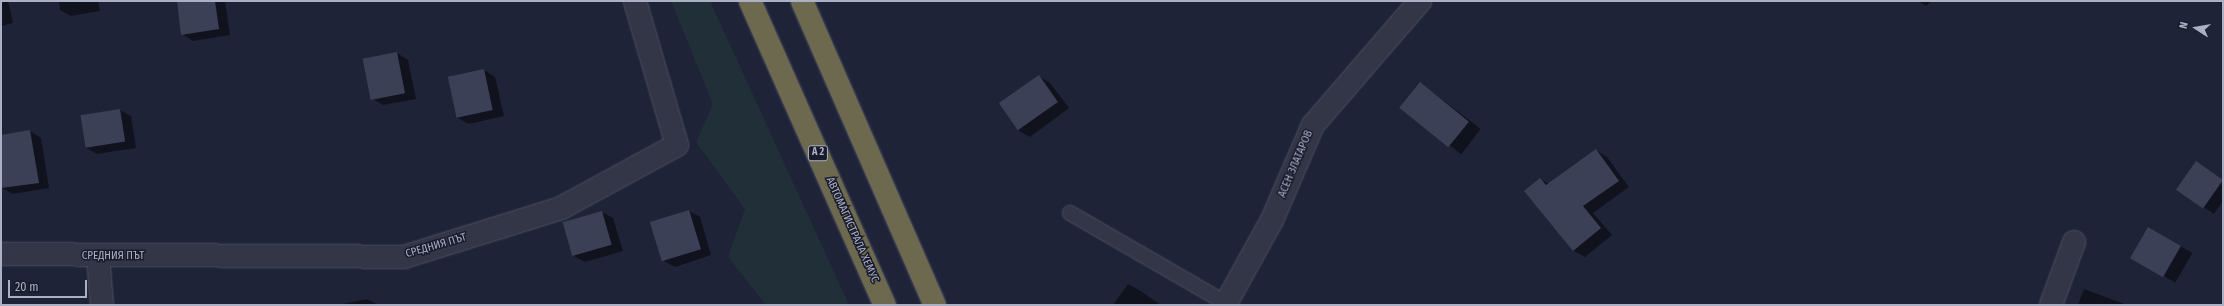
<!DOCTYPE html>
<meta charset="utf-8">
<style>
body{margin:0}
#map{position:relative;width:2224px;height:306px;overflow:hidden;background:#1f2337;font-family:"Fira Sans Condensed",sans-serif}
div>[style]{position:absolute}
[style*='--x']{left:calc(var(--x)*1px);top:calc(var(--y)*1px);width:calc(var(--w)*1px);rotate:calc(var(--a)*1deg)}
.green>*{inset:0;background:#212f38}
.shadow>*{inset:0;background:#0007;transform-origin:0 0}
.building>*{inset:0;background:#3b4057;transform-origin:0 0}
.roads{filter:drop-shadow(0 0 1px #4d5062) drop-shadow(0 0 1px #4d5062)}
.lane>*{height:14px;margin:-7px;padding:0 7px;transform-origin:7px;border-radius:7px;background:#333647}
.street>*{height:22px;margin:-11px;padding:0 11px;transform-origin:11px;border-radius:11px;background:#333647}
.highway>*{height:22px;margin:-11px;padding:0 11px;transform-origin:11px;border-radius:11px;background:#6d694f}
span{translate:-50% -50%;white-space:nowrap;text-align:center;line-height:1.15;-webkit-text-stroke:3px #181b2c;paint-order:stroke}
.shield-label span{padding:1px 3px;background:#181b2c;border:1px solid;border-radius:3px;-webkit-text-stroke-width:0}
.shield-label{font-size:10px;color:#acb0c4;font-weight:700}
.street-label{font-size:11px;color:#acb0c4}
.frame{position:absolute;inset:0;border:2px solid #acb0c4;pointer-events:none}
.north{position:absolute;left:2176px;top:8px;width:40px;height:40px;-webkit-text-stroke:3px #181b2c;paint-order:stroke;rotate:282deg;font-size:11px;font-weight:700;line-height:16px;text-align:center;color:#acb0c4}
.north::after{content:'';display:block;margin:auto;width:14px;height:18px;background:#acb0c4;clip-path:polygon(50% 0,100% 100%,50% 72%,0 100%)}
.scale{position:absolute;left:8px;top:280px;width:79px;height:18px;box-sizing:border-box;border:2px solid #acb0c4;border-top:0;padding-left:5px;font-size:12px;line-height:14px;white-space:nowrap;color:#acb0c4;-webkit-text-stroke:3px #181b2c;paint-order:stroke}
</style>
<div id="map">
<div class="green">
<div style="clip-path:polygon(671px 1px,710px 1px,849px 305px,766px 305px,728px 257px,745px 209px,696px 142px,713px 104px)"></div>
</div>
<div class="shadow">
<div style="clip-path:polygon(1px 1px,8px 1px,13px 23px,1px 26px)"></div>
<div style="clip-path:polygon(59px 1px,98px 1px,100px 11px,71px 16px,60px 10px)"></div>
<div style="clip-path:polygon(178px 1px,225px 1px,230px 35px,193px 41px,182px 34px)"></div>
<div style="clip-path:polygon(1918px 1px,1932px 1px,1926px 6px)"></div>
<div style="clip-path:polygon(397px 53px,408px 60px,416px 99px,383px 105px,372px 98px)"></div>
<div style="clip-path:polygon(484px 70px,495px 77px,504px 116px,469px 124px,458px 118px)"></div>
<div style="clip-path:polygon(1039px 76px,1050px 83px,1069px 108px,1030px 137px,1019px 131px)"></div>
<div style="left:1420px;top:83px;width:76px;height:32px;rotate:37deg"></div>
<div style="clip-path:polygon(120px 110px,131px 116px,136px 148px,97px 154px,86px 148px)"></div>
<div style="clip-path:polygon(30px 131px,41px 138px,49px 188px,13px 194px,2px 188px,1px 136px)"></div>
<div style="clip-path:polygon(1596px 150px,1607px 157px,1629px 187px,1593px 213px,1612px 235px,1585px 257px,1574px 251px,1525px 191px,1540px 179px,1549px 184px)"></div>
<div style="clip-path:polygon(2196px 162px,2223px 180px,2223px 201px,2214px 214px,2177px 189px)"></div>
<div style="clip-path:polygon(689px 211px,700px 217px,711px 255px,675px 267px,664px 261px)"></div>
<div style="clip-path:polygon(602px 212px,613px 218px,623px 251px,585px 262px,574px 256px)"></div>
<div style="left:2149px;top:228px;width:50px;height:34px;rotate:30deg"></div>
<div style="clip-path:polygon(1128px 284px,1139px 290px,1161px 305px,1113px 305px)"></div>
<div style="clip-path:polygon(2084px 289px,2127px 305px,2078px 305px)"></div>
<div style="clip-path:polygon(367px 299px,378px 305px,338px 305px)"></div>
</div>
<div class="building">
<div style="clip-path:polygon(177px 1px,215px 1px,219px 29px,181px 35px)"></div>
<div style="left:397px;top:52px;width:42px;height:35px;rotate:79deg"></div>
<div style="left:484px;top:69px;width:42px;height:37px;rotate:78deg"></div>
<div style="left:1039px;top:75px;width:33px;height:49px;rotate:55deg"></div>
<div style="left:1420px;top:82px;width:63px;height:33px;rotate:39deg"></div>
<div style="left:120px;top:109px;width:33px;height:40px;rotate:81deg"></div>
<div style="clip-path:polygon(30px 130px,39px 183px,1px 188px,1px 135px)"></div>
<div style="clip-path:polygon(1596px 149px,1619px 181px,1583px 206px,1601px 228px,1573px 251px,1524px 191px,1540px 178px,1546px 185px)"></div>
<div style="left:2196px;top:161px;width:33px;height:35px;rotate:35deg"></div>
<div style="left:689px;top:210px;width:41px;height:41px;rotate:73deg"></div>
<div style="left:602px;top:211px;width:35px;height:41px;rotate:74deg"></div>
<div style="left:2148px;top:227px;width:38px;height:36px;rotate:30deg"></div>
</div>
<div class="roads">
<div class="lane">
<div style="--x:1070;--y:213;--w:180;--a:30"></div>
</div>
<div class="street">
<div style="--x:1;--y:254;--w:403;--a:0.4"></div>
<div style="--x:404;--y:257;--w:164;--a:-17.3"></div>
<div style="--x:561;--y:208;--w:132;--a:-28.5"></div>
<div style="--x:677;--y:145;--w:150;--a:-106.3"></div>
<div style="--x:98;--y:256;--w:49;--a:85.3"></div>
<div style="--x:1225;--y:305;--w:97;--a:-61.1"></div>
<div style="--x:1272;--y:220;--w:103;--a:-66.7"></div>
<div style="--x:1313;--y:125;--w:164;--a:-49.2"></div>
<div style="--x:2051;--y:305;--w:67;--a:-69.9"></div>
</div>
<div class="highway">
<div style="--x:750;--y:1;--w:333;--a:66.1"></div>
<div style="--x:802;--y:1;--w:332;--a:66.4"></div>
</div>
</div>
<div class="shield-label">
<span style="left:818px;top:153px">A 2</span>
</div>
<div class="street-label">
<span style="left:1296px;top:164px;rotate:-67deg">АСЕН ЗЛАТАРОВ</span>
<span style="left:852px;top:230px;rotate:66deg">АВТОМАГИСТРАЛА ХЕМУС</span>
<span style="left:436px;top:246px;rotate:-16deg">СРЕДНИЯ ПЪТ</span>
<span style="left:113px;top:256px">СРЕДНИЯ ПЪТ</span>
</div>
<div class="frame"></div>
<div class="north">N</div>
<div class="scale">20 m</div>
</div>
